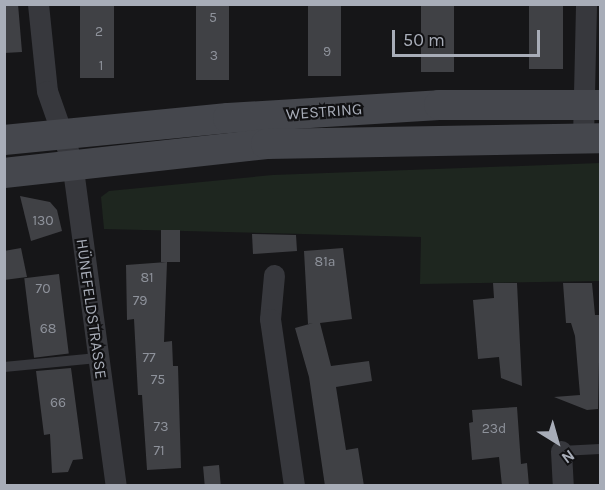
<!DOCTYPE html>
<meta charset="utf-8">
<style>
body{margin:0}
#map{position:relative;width:605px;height:490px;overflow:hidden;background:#161618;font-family:Karla,sans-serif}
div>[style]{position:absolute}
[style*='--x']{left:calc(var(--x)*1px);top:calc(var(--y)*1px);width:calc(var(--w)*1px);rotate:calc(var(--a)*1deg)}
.green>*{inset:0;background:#1e261f}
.building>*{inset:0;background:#404145;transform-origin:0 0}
.service>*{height:10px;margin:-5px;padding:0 5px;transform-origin:5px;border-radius:5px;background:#37383d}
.minor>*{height:21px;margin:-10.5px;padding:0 10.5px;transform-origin:10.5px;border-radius:10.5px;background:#37383d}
.secondary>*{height:30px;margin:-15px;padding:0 15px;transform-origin:15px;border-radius:15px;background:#45474d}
span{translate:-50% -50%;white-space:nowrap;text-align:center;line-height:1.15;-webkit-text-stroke:4.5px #111113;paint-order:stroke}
.number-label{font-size:14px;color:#8e929b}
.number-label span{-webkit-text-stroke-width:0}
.street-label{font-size:16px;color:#a8adb8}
.frame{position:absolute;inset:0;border:6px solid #a8adb8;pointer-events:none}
.north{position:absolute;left:527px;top:412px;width:60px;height:60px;-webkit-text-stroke:4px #111113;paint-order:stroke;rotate:143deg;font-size:16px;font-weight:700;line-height:24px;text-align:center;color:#a8adb8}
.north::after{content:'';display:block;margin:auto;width:21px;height:27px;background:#a8adb8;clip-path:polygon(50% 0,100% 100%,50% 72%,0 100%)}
.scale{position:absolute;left:392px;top:30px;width:148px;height:27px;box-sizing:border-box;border:3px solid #a8adb8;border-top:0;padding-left:8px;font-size:18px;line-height:21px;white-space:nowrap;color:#a8adb8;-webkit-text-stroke:4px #111113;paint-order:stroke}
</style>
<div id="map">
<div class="green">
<div style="clip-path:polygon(600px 163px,600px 281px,420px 284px,421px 237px,104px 229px,101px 197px,109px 191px,273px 175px)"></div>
</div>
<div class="building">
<div style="clip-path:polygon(4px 4px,18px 4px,22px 52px,4px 53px)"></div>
<div style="left:80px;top:4px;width:34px;height:74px"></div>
<div style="left:196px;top:4px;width:33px;height:76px"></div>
<div style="left:308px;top:4px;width:33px;height:72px"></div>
<div style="left:421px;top:4px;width:33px;height:68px"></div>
<div style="left:529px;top:4px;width:34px;height:65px"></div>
<div style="clip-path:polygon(20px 196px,50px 202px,57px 210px,62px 231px,31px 241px)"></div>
<div style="left:161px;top:230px;width:19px;height:32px"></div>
<div style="clip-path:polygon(252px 234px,296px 235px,297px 251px,253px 254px)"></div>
<div style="clip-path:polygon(21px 248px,27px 277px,4px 280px,4px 251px)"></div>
<div style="clip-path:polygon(343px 248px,352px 319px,320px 323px,331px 366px,369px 361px,372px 381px,336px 387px,346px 450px,358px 448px,364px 486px,325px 486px,309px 377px,295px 328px,313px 323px,308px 324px,304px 251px)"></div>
<div style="clip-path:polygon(167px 262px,164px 342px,172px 341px,173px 366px,178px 366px,181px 468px,147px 470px,142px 395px,138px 395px,134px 319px,127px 320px,126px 265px)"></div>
<div style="left:59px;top:274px;width:80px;height:35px;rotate:83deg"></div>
<div style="clip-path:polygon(493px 283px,517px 283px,522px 386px,501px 378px,499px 357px,478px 359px,473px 300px,494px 298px)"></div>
<div style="clip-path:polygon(563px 283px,592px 283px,595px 315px,600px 315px,598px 409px,587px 410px,554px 397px,580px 395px,575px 336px,571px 323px,566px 323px)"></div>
<div style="clip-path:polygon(71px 368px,83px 459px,73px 460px,68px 472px,52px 473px,50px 434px,44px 435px,36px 371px)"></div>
<div style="clip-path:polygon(517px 407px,521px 464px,527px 463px,529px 486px,502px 486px,499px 457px,472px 460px,469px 423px,473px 422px,472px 410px)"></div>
<div style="left:219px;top:465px;width:21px;height:16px;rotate:85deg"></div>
</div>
<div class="service">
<div style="--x:4;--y:367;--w:94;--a:-5.5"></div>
<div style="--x:561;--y:451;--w:39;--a:-3"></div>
</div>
<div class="minor">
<div style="--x:38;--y:4;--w:87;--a:84.1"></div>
<div style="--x:47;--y:91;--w:75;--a:70.6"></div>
<div style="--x:72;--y:162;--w:327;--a:82.3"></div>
<div style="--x:583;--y:138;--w:134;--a:-88.7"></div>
<div style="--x:274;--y:275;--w:44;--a:95.2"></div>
<div style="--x:270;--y:319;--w:169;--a:81.8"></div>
<div style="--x:561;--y:451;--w:35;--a:87"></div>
</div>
<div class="secondary">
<div style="--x:4;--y:140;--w:225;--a:-5.6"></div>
<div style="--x:228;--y:118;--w:211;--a:-3.5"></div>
<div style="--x:439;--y:105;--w:161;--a:0"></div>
<div style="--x:4;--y:173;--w:264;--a:-6.3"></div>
<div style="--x:266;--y:144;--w:334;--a:-1"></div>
</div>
<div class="number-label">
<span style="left:213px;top:18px">5</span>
<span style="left:99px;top:32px">2</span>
<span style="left:327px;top:52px">9</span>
<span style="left:214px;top:56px">3</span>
<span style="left:101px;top:66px">1</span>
<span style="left:43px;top:221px">130</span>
<span style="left:325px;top:262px">81a</span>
<span style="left:147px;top:278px">81</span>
<span style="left:43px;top:289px">70</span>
<span style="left:140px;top:301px">79</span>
<span style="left:48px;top:329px">68</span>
<span style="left:149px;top:358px">77</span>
<span style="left:158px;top:380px">75</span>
<span style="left:58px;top:403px">66</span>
<span style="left:161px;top:427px">73</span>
<span style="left:494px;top:429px">23d</span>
<span style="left:159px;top:451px">71</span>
</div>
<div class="street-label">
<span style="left:324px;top:112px;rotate:-4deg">WESTRING</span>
<span style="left:91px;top:309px;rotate:82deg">HÜNEFELDSTRASSE</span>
</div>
<div class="frame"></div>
<div class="north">N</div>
<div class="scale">50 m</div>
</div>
